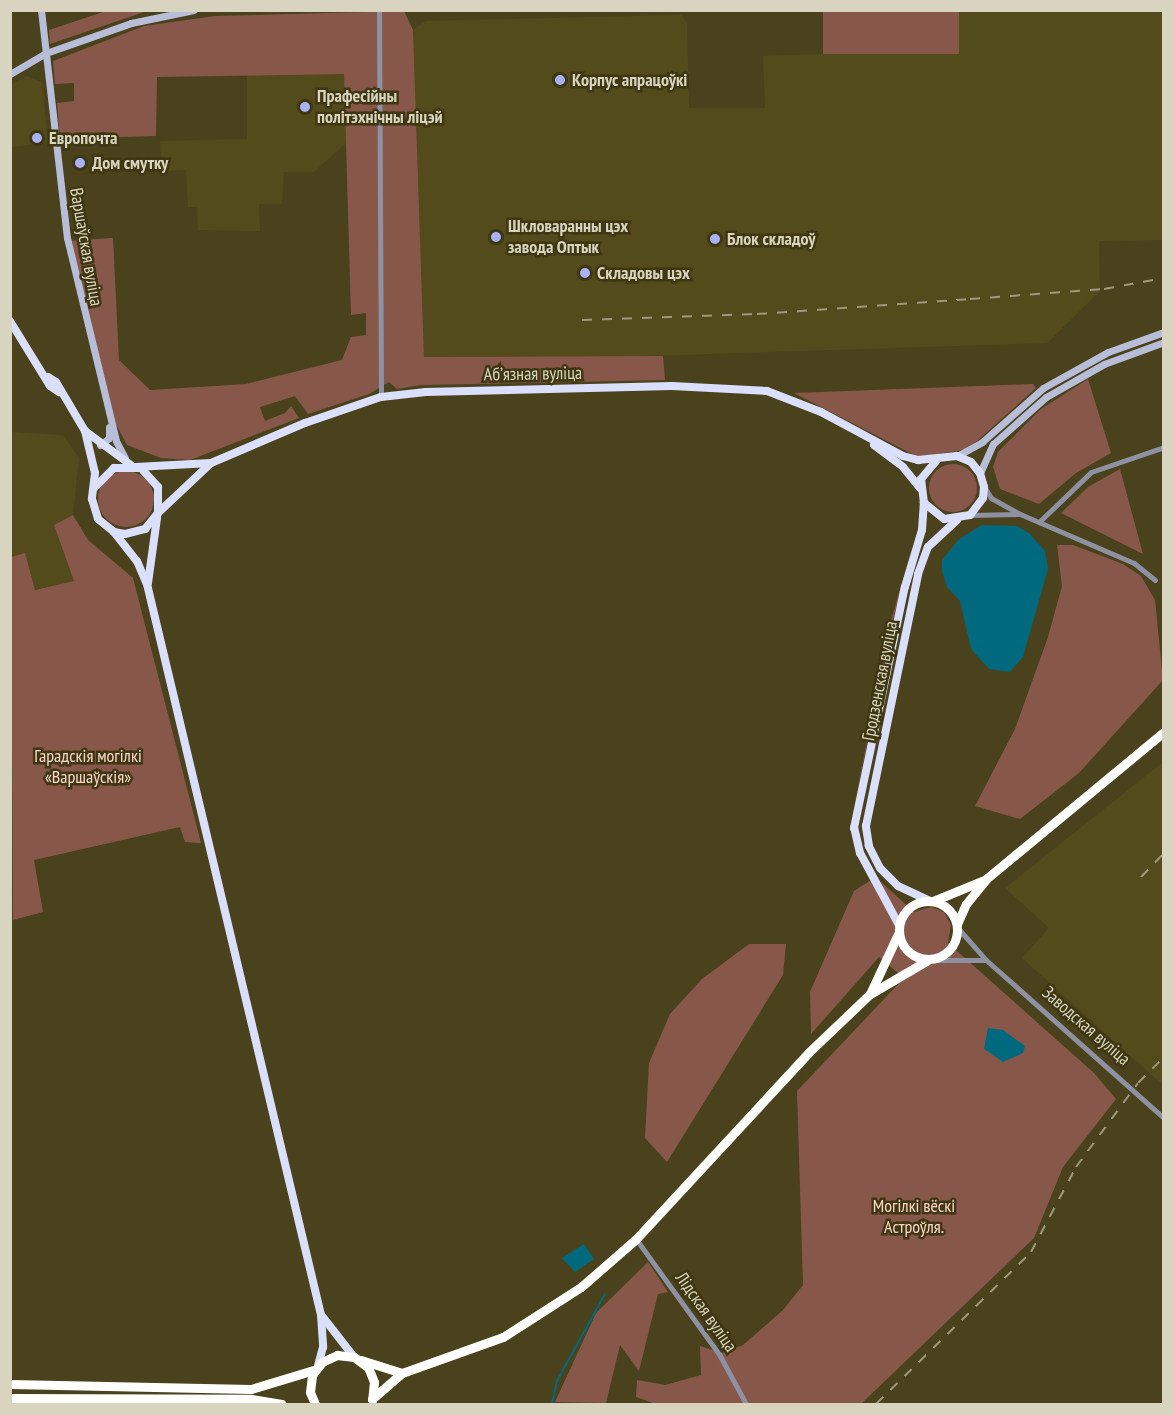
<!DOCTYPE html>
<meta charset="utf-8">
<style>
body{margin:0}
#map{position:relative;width:1174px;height:1415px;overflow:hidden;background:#4a421c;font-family:"PT Sans Narrow",sans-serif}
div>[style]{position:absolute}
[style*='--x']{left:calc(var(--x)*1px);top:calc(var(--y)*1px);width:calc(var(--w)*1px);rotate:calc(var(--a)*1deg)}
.built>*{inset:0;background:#544b1c}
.green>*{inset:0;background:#87584a;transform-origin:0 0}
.round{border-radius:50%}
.water>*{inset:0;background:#00697e}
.stream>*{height:2px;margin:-1px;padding:0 1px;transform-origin:1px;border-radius:1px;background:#00697e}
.street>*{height:5px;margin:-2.5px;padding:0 2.5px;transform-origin:2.5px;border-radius:2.5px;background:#8e91a2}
.secondary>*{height:7px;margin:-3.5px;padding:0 3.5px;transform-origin:3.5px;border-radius:3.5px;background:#b8bdd8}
.primary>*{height:8px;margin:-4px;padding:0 4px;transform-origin:4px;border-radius:4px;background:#dadffb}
.highway>*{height:9px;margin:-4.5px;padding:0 4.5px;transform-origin:4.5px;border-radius:4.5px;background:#fff}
.highway>.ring{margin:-4.5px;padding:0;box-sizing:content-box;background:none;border:9px solid #fff;border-radius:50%}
.rail>*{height:2px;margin-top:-1px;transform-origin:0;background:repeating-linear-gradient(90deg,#9e987c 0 10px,transparent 0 20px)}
.dots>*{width:16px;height:16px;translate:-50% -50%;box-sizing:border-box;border:3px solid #3f3711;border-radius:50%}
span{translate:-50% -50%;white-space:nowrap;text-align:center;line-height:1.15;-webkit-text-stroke:5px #3f3711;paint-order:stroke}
.poi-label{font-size:18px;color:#d8d4bf;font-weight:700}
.left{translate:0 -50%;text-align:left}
.street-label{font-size:18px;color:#d8d4bf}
.park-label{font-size:18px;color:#fdd6ca}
.frame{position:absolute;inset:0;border:12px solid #d8d4bf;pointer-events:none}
</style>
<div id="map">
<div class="built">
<div style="clip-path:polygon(959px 11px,1163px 11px,1163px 240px,1099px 241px,1100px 291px,1047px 343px,559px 359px,424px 357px,413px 30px,426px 21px,681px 15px,687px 23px,689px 108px,765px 108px,763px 56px,959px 49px)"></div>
<div style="clip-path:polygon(363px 42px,364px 143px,345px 144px,314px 172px,284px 172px,282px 204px,259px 204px,260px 231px,198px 230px,197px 207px,188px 207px,186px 170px,161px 171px,160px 141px,247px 139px,247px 75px,179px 76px)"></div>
<div style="clip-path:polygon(26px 76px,42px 82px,48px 143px,11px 147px,11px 85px)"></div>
<div style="clip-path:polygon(10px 432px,63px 435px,79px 458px,73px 515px,54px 525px,74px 581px,35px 590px,25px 554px,11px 557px)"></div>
<div style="clip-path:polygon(1163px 762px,1163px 1085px,1022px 958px,1049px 928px,1005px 888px)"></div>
</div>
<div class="green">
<div style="clip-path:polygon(109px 10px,147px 11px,50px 44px,49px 30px)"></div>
<div style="clip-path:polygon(404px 11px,413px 30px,424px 357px,663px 356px,665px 380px,421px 385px,397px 389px,389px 382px,369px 394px,308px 414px,295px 396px,260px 407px,265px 421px,285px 413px,291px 406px,299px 418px,190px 460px,161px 458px,127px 445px,113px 419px,69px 241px,113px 238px,119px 360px,150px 390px,246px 384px,342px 360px,351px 337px,366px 335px,366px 313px,351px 315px,344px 74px,157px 77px,156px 136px,60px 139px,57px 103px,74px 101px,74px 83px,55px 84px,53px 61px,144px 26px,215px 16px)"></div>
<div style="left:823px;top:11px;width:136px;height:43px"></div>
<div style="clip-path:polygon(1088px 379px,1111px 453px,1076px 473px,1039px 504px,1000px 489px,993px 467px,998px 452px,1041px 409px)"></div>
<div style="clip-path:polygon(1033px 384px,1036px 388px,977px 441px,964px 450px,918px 457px,794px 393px)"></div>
<div class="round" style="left:929px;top:464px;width:48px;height:48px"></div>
<div style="clip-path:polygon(1120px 469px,1143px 554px,1061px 513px,1088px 487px)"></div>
<div class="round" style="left:98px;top:471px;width:56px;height:56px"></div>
<div style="clip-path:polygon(73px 515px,88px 540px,133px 578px,201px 843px,185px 842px,180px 827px,34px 860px,43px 912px,13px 920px,11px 557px,25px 553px,35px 590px,74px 581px,54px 525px)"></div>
<div style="clip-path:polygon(913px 544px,892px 623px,854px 806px,890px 624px)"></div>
<div style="clip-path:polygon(1057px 545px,1073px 545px,1123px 564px,1141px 576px,1155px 600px,1163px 680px,1079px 773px,1020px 819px,975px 806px,1015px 729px,1048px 637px,1062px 586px)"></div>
<div style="clip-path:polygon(871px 880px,881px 882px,914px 912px,931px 907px,944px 912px,951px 925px,948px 943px,1094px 1073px,1116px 1099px,1063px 1167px,1034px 1238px,861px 1404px,656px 1404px,636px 1397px,637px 1380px,665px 1385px,701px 1375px,700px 1346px,722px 1353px,743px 1345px,783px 1310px,803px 1285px,797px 1091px,904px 978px,879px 957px,811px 1034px,810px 992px,854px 891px)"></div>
<div style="clip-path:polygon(749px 944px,786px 944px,783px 975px,667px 1162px,645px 1138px,649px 1063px,670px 1014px,702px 979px)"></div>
<div style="clip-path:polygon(648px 1262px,668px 1292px,658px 1294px,639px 1371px,620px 1345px,606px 1403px,555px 1402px,596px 1313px)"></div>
</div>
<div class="water">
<div style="clip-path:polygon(982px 525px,1017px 526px,1029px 533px,1045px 551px,1048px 569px,1023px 657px,1010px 672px,989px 669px,971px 649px,960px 601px,947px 587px,942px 571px,942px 560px,959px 539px)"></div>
<div style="clip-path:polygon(988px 1028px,1003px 1030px,1025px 1046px,1023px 1053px,1003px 1062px,984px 1049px)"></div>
<div style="clip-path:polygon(584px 1244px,594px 1259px,575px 1272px,562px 1258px)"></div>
</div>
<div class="stream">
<div style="--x:552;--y:1404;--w:24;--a:-78"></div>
<div style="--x:557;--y:1381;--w:99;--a:-61.1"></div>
</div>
<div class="street">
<div style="--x:379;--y:10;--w:387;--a:89.7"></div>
<div style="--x:985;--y:488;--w:12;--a:59"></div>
<div style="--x:991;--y:498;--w:33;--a:29"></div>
<div style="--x:1020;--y:514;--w:124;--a:23.3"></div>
<div style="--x:1134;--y:563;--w:27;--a:39"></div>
<div style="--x:970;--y:515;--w:49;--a:-1.2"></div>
<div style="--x:1039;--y:522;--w:72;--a:-43.9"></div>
<div style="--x:1091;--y:472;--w:77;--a:-18.9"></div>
<div style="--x:957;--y:927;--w:44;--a:48.7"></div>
<div style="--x:986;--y:960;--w:238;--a:41.6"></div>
<div style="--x:933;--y:960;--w:53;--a:0"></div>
<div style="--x:636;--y:1239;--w:142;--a:54.2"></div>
<div style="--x:719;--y:1354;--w:57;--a:61.6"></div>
</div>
<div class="secondary">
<div style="--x:41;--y:10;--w:229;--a:83.5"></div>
<div style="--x:67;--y:238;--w:209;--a:76.4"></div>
<div style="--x:116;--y:441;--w:19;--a:62"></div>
<div style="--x:10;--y:74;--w:42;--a:-30.3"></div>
<div style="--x:46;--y:53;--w:90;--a:-19.4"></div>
<div style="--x:131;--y:23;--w:64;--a:-11.7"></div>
<div style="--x:100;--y:445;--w:11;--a:-38"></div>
<div style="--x:109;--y:438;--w:11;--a:-90"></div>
<div style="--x:957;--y:456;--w:29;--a:-29"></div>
<div style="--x:982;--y:442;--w:81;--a:-41.5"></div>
<div style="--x:1043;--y:388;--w:74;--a:-29"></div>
<div style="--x:1108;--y:352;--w:59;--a:-19.7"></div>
<div style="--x:980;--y:473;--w:32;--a:-66"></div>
<div style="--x:993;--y:444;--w:71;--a:-41.6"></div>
<div style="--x:1046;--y:397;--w:67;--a:-29.6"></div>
<div style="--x:1104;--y:364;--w:64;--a:-20.1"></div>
</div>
<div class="primary">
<div style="--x:10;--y:321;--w:76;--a:58.4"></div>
<div style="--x:50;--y:386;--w:11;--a:34"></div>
<div style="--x:48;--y:377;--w:9;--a:32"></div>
<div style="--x:56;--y:382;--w:57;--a:59.4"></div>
<div style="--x:85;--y:431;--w:57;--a:36.5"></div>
<div style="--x:85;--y:431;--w:43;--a:76.6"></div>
<div style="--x:95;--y:473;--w:26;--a:97"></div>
<div style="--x:92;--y:499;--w:21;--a:73"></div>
<div style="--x:98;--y:519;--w:21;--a:39"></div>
<div style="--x:114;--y:532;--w:11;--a:10"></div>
<div style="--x:125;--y:534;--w:21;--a:-14"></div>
<div style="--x:145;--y:529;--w:21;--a:-51"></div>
<div style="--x:158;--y:513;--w:26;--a:-90"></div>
<div style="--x:158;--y:487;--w:25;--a:-132"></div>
<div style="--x:141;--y:468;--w:27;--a:180"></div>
<div style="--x:114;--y:468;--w:28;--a:135"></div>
<div style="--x:874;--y:445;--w:36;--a:37"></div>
<div style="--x:903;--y:467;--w:27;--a:51"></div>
<div style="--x:136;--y:467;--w:75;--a:-3.1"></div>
<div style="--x:211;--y:463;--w:102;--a:-23.1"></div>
<div style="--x:305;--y:423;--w:80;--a:-18.9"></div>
<div style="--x:381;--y:397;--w:45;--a:-6.3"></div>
<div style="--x:426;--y:392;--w:246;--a:-1.4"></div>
<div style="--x:672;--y:386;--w:95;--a:3"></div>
<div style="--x:767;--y:391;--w:58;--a:21.3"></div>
<div style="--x:821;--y:412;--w:93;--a:28.2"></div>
<div style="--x:903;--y:456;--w:16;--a:15"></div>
<div style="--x:918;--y:460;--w:39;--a:-6"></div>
<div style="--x:957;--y:456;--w:15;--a:23"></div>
<div style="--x:971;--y:462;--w:14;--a:51"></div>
<div style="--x:980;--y:473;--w:15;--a:74"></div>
<div style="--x:984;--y:487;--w:11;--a:95"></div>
<div style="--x:983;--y:498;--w:21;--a:127"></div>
<div style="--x:970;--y:515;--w:26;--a:171"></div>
<div style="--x:944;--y:519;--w:26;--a:-141"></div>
<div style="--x:924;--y:503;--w:24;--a:-97"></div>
<div style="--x:921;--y:479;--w:26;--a:-50"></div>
<div style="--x:159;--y:512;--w:71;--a:-43.3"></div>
<div style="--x:114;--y:532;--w:37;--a:52"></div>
<div style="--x:137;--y:561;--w:25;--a:67"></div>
<div style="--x:147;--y:584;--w:751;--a:76.61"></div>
<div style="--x:321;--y:1315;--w:32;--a:86"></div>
<div style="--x:323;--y:1347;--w:20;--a:105"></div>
<div style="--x:148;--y:583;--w:66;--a:-82.1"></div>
<div style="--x:930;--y:901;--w:35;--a:-155"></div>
<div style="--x:898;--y:886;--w:25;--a:-135"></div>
<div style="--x:880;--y:868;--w:25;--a:-117"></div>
<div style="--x:869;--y:846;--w:20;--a:-99"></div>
<div style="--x:866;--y:826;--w:257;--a:-78.3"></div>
<div style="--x:918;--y:574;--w:29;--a:-70"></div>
<div style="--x:928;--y:547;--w:40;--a:-43"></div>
<div style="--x:899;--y:925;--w:82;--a:-118.4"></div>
<div style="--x:860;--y:853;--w:26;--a:-103"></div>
<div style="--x:854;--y:828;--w:246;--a:-78.1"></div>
<div style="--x:905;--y:587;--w:59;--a:-73.4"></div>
<div style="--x:922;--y:530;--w:27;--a:-86"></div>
<div style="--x:322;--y:1316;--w:52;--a:52"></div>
</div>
<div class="highway">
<div class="ring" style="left:899px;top:901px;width:49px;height:49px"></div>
<div style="--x:933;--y:901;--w:55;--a:-22.4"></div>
<div style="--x:957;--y:924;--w:22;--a:-66"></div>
<div style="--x:966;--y:904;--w:32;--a:-51"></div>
<div style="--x:986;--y:879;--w:231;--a:-39.6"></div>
<div style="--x:870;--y:994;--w:66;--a:-65"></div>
<div style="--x:361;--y:1360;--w:43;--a:17.6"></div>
<div style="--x:10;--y:1384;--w:241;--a:1.2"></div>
<div style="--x:251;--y:1389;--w:66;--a:-16.8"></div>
<div style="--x:10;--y:1398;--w:241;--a:0.2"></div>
<div style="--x:251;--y:1399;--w:31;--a:9"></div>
<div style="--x:372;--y:1399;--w:40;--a:-41"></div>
<div style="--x:402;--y:1373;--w:107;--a:-19.6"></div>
<div style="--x:503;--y:1337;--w:93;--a:-32.7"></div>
<div style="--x:581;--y:1287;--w:73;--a:-41.1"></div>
<div style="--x:636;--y:1239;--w:255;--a:-47.2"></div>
<div style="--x:809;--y:1052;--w:84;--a:-43.6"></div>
<div style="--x:870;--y:994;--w:67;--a:-30.4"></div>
<div style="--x:315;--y:1404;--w:13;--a:-113"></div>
<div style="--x:310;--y:1392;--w:17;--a:-83"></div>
<div style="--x:312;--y:1375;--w:16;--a:-52"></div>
<div style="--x:322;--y:1362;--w:17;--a:-25"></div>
<div style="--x:337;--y:1355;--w:17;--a:7"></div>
<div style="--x:354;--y:1357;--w:17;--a:36"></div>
<div style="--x:368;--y:1367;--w:16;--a:68"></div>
<div style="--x:374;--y:1382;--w:18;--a:96"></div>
</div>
<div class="rail">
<div style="--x:582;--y:320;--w:175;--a:-2"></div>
<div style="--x:757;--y:314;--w:214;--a:-4"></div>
<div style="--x:970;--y:299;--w:134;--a:-4.3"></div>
<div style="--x:1104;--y:289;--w:61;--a:-10.4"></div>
<div style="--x:1141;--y:877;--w:33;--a:-46"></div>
<div style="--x:1163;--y:951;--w:1;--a:0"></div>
<div style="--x:876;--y:1404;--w:217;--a:-44.4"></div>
<div style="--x:1031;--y:1252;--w:96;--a:-62.1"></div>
<div style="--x:1076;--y:1167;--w:104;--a:-53.6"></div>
<div style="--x:1138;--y:1083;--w:37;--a:-45"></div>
</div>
<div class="dots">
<div style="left:560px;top:80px;background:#a7b1fc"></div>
<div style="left:305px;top:107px;background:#a7b1fc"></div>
<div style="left:37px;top:138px;background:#a7b1fc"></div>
<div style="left:80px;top:163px;background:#a7b1fc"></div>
<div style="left:496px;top:237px;background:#a7b1fc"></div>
<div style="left:715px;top:239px;background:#a7b1fc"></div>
<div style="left:585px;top:273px;background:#a7b1fc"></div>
</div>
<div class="poi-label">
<span class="left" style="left:572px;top:80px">Корпус апрацоўкі</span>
<span class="left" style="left:317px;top:107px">Прафесійны<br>політэхнічны ліцэй</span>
<span class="left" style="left:49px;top:138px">Европочта</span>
<span class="left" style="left:92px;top:163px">Дом смутку</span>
<span class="left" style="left:508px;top:237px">Шкловаранны цэх<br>завода Оптык</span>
<span class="left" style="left:727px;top:239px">Блок складоў</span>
<span class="left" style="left:597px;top:273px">Складовы цэх</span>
</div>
<div class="street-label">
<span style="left:86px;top:247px;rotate:80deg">Варшаўская вуліца</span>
<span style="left:533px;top:374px;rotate:-1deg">Абʼязная вуліца</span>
<span style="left:880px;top:681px;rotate:-79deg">Гродзенская вуліца</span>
<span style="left:1086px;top:1026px;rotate:41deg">Заводская вуліца</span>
<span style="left:706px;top:1312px;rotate:55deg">Лідская вуліца</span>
</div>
<div class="park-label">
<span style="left:88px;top:767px">Гарадскія могілкі<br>«Варшаўскія»</span>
<span style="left:914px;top:1217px">Могілкі вёскі<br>Астроўля.</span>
</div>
<div class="frame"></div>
</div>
